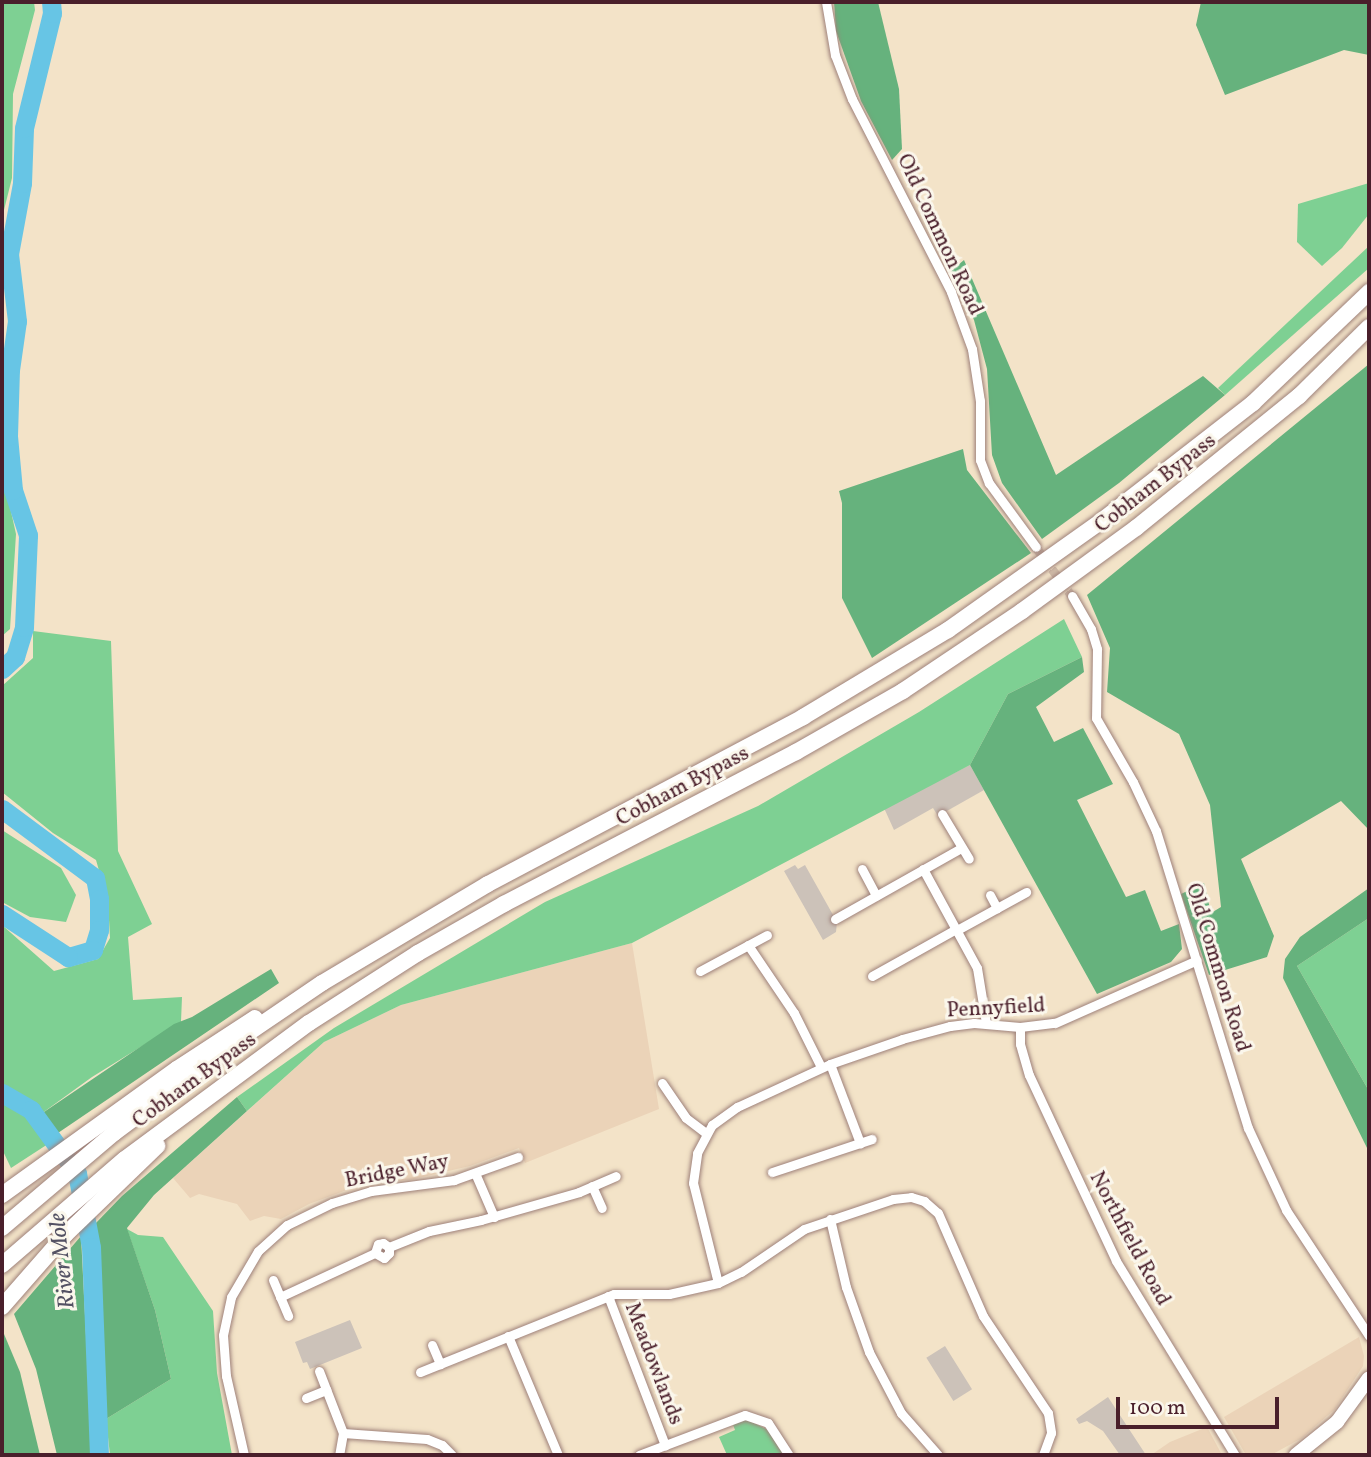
<!DOCTYPE html>
<style>
body{margin:0}
#map{position:relative;width:1371px;height:1457px;overflow:hidden;background:#f3e3c8;font-family:Vollkorn,serif}
div>[style]{position:absolute}
[style*='--x']{left:calc(var(--x)*1px);top:calc(var(--y)*1px);width:calc(var(--w)*1px);rotate:calc(var(--a)*1deg)}
.built>*{inset:0;background:#ebd3b8}
.industrial>*{inset:0;background:#ccc2b9;transform-origin:0 0}
.green>*{inset:0;background:#7ed093}
.forest>*{inset:0;background:#66b27d}
.river>*{height:19px;margin:-9.5px;padding:0 9.5px;transform-origin:9.5px;border-radius:9.5px;background:#67c5e5}
.minor-tunnel>*{height:9px;margin-top:-4.5px;transform-origin:0;background:repeating-linear-gradient(90deg,#d1bca9 0 9px,transparent 0 13.5px)}
.roads{filter:drop-shadow(0 0 2px #9e817a) drop-shadow(0 0 2px #9e817a)}
.minor>*{height:9px;margin:-4.5px;padding:0 4.5px;transform-origin:4.5px;border-radius:4.5px;background:#fff}
.primary>*{height:14px;margin:-7px;padding:0 7px;transform-origin:7px;border-radius:7px;background:#fff}
.trunk>*{height:16px;margin:-8px;padding:0 8px;transform-origin:8px;border-radius:8px;background:#fff}
span{translate:-50% -50%;white-space:nowrap;text-align:center;line-height:1.15;-webkit-text-stroke:6px #fbf7ec;paint-order:stroke}
.street-label{font-size:21px;color:#4a1f2b}
.water-label{font-size:23px;color:#535163;font-style:italic}
.frame{position:absolute;inset:0;border:4px solid #4a1f2b;pointer-events:none}
.scale{position:absolute;left:1116px;top:1397px;width:163px;height:32px;box-sizing:border-box;border:4px solid #4a1f2b;border-top:0;padding-left:9px;font-size:21px;line-height:24px;white-space:nowrap;color:#4a1f2b;-webkit-text-stroke:5px #fbf7ec;paint-order:stroke}
</style>
<div id="map">
<div class="built">
<div style="clip-path:polygon(632px 943px,659px 1109px,525px 1163px,519px 1148px,470px 1166px,414px 1179px,360px 1185px,309px 1204px,281px 1219px,264px 1216px,250px 1221px,237px 1204px,199px 1194px,190px 1198px,173px 1178px,324px 1042px,401px 1005px)"></div>
<div style="clip-path:polygon(1359px 1337px,1364px 1356px,1363px 1366px,1335px 1409px,1302px 1438px,1271px 1455px,1246px 1455px,1224px 1417px)"></div>
<div style="clip-path:polygon(1207px 1427px,1222px 1455px,1151px 1455px,1170px 1442px)"></div>
</div>
<div class="industrial">
<div style="clip-path:polygon(970px 765px,984px 790px,938px 816px,933px 808px,894px 830px,884px 808px)"></div>
<div style="clip-path:polygon(795px 865px,798px 869px,805px 865px,837px 922px,836px 932px,823px 940px,784px 871px)"></div>
<div style="clip-path:polygon(350px 1320px,362px 1348px,310px 1369px,307px 1362px,303px 1363px,295px 1342px)"></div>
<div style="left:945px;top:1346px;width:51px;height:22px;rotate:58deg"></div>
<div style="clip-path:polygon(1108px 1397px,1146px 1455px,1120px 1455px,1103px 1431px,1087px 1421px,1079px 1424px,1076px 1419px)"></div>
</div>
<div class="green">
<div style="clip-path:polygon(2px 2px,34px 2px,35px 10px,13px 94px,12px 178px,2px 218px)"></div>
<div style="clip-path:polygon(1369px 183px,1369px 214px,1342px 248px,1322px 266px,1297px 242px,1298px 204px)"></div>
<div style="clip-path:polygon(1369px 246px,1369px 268px,1225px 395px,1218px 388px)"></div>
<div style="clip-path:polygon(2px 471px,16px 534px,10px 629px,2px 636px)"></div>
<div style="clip-path:polygon(1064px 619px,1082px 657px,1008px 694px,970px 765px,632px 943px,401px 1005px,324px 1042px,247px 1111px,237px 1097px,334px 1028px,545px 902px,758px 806px,919px 712px)"></div>
<div style="clip-path:polygon(33px 631px,111px 641px,118px 851px,152px 924px,128px 937px,133px 1000px,182px 997px,181px 1022px,92px 1077px,41px 1114px,2px 1085px,2px 925px,54px 971px,98px 959px,110px 938px,108px 902px,96px 860px,53px 833px,2px 792px,2px 686px,33px 658px)"></div>
<div style="clip-path:polygon(2px 830px,61px 868px,76px 895px,66px 922px,30px 917px,2px 902px)"></div>
<div style="clip-path:polygon(1369px 918px,1369px 1091px,1297px 966px)"></div>
<div style="clip-path:polygon(2px 1102px,27px 1114px,48px 1144px,11px 1168px,2px 1149px)"></div>
<div style="clip-path:polygon(127px 1229px,138px 1235px,163px 1237px,213px 1311px,217px 1373px,232px 1455px,110px 1455px,106px 1419px,171px 1379px,155px 1310px)"></div>
<div style="clip-path:polygon(746px 1419px,768px 1430px,782px 1453px,727px 1455px,719px 1437px,735px 1430px,732px 1422px)"></div>
</div>
<div class="forest">
<div style="clip-path:polygon(834px 2px,878px 2px,899px 89px,902px 149px,892px 160px,861px 101px,836px 31px)"></div>
<div style="clip-path:polygon(1201px 2px,1369px 2px,1369px 55px,1344px 50px,1225px 95px,1196px 25px)"></div>
<div style="clip-path:polygon(964px 260px,1056px 475px,1203px 376px,1225px 395px,1119px 483px,1042px 539px,1002px 483px,992px 455px,987px 369px,974px 320px,951px 271px)"></div>
<div style="clip-path:polygon(1369px 364px,1369px 830px,1341px 801px,1241px 859px,1274px 936px,1267px 957px,1209px 975px,1181px 894px,1204px 883px,1211px 913px,1221px 907px,1210px 805px,1179px 734px,1107px 692px,1110px 648px,1087px 595px)"></div>
<div style="clip-path:polygon(963px 449px,967px 470px,1031px 553px,872px 658px,842px 598px,842px 503px,839px 491px)"></div>
<div style="clip-path:polygon(1082px 657px,1084px 672px,1036px 707px,1054px 742px,1083px 728px,1113px 784px,1077px 800px,1126px 897px,1145px 890px,1161px 931px,1179px 924px,1182px 949px,1171px 962px,1097px 994px,970px 765px,1008px 694px)"></div>
<div style="clip-path:polygon(1369px 888px,1369px 918px,1297px 966px,1369px 1091px,1369px 1152px,1283px 978px,1285px 959px,1300px 937px)"></div>
<div style="clip-path:polygon(271px 969px,279px 983px,55px 1135px,41px 1114px,174px 1024px,192px 1017px)"></div>
<div style="clip-path:polygon(237px 1097px,247px 1111px,154px 1195px,127px 1228px,155px 1310px,171px 1379px,106px 1419px,95px 1224px,122px 1196px)"></div>
<div style="clip-path:polygon(81px 1236px,92px 1455px,57px 1455px,36px 1369px,14px 1314px)"></div>
<div style="clip-path:polygon(4px 1334px,20px 1372px,40px 1455px,2px 1455px)"></div>
</div>
<div class="river">
<div style="--x:2;--y:669;--w:18;--a:-43"></div>
<div style="--x:15;--y:657;--w:31;--a:-73"></div>
<div style="--x:24;--y:627;--w:92;--a:-87.5"></div>
<div style="--x:28;--y:535;--w:47;--a:-108.4"></div>
<div style="--x:13;--y:490;--w:54;--a:-95.3"></div>
<div style="--x:8;--y:436;--w:66;--a:-88.3"></div>
<div style="--x:10;--y:370;--w:49;--a:-81.9"></div>
<div style="--x:17;--y:321;--w:67;--a:-96.8"></div>
<div style="--x:9;--y:254;--w:72;--a:-79.6"></div>
<div style="--x:22;--y:183;--w:55;--a:-87.9"></div>
<div style="--x:24;--y:128;--w:118;--a:-76.3"></div>
<div style="--x:52;--y:13;--w:11;--a:-95"></div>
<div style="--x:2;--y:809;--w:116;--a:36.6"></div>
<div style="--x:95;--y:878;--w:21;--a:79"></div>
<div style="--x:99;--y:899;--w:31;--a:90"></div>
<div style="--x:99;--y:930;--w:21;--a:107"></div>
<div style="--x:93;--y:950;--w:26;--a:164"></div>
<div style="--x:68;--y:957;--w:79;--a:-146.9"></div>
<div style="--x:2;--y:1093;--w:34;--a:30"></div>
<div style="--x:31;--y:1110;--w:78;--a:53.9"></div>
<div style="--x:77;--y:1173;--w:75;--a:79.3"></div>
<div style="--x:91;--y:1247;--w:208;--a:87.8"></div>
</div>
<div class="minor-tunnel">
<div style="--x:1036;--y:547;--w:61;--a:53.7"></div>
</div>
<div class="roads">
<div class="minor">
<div style="--x:826;--y:2;--w:54;--a:80.4"></div>
<div style="--x:835;--y:55;--w:47;--a:68.9"></div>
<div style="--x:852;--y:99;--w:217;--a:62.8"></div>
<div style="--x:951;--y:292;--w:61;--a:69.8"></div>
<div style="--x:972;--y:349;--w:53;--a:81.3"></div>
<div style="--x:980;--y:401;--w:59;--a:90"></div>
<div style="--x:980;--y:460;--w:25;--a:69"></div>
<div style="--x:989;--y:483;--w:79;--a:53.7"></div>
<div style="--x:1072;--y:596;--w:38;--a:60"></div>
<div style="--x:1091;--y:629;--w:21;--a:73"></div>
<div style="--x:1097;--y:649;--w:69;--a:90.8"></div>
<div style="--x:1096;--y:718;--w:74;--a:60"></div>
<div style="--x:1133;--y:782;--w:54;--a:64.9"></div>
<div style="--x:1156;--y:831;--w:311;--a:72.8"></div>
<div style="--x:1248;--y:1128;--w:90;--a:65.1"></div>
<div style="--x:1286;--y:1210;--w:151;--a:56.6"></div>
<div style="--x:942;--y:814;--w:52;--a:59"></div>
<div style="--x:862;--y:869;--w:30;--a:62"></div>
<div style="--x:923;--y:869;--w:113;--a:61.4"></div>
<div style="--x:977;--y:968;--w:56;--a:80.7"></div>
<div style="--x:990;--y:895;--w:15;--a:62"></div>
<div style="--x:835;--y:919;--w:145;--a:-29.4"></div>
<div style="--x:957;--y:930;--w:79;--a:-28.8"></div>
<div style="--x:748;--y:945;--w:82;--a:55.9"></div>
<div style="--x:794;--y:1013;--w:60;--a:63.4"></div>
<div style="--x:700;--y:971;--w:76;--a:-28.2"></div>
<div style="--x:872;--y:976;--w:96;--a:-29.2"></div>
<div style="--x:1020;--y:1027;--w:17;--a:90"></div>
<div style="--x:1020;--y:1044;--w:32;--a:74"></div>
<div style="--x:1029;--y:1075;--w:205;--a:64.9"></div>
<div style="--x:1116;--y:1261;--w:228;--a:58.5"></div>
<div style="--x:830;--y:1064;--w:76;--a:-19.1"></div>
<div style="--x:902;--y:1039;--w:50;--a:-15.2"></div>
<div style="--x:950;--y:1026;--w:24;--a:-7"></div>
<div style="--x:974;--y:1023;--w:46;--a:5"></div>
<div style="--x:1020;--y:1027;--w:35;--a:-7"></div>
<div style="--x:1055;--y:1023;--w:155;--a:-23.9"></div>
<div style="--x:662;--y:1083;--w:42;--a:55.6"></div>
<div style="--x:686;--y:1118;--w:25;--a:37"></div>
<div style="--x:772;--y:1172;--w:105;--a:-18.3"></div>
<div style="--x:475;--y:1173;--w:48;--a:66.6"></div>
<div style="--x:592;--y:1186;--w:24;--a:66"></div>
<div style="--x:830;--y:1219;--w:70;--a:76.8"></div>
<div style="--x:846;--y:1287;--w:69;--a:70.5"></div>
<div style="--x:869;--y:1352;--w:69;--a:62.3"></div>
<div style="--x:901;--y:1413;--w:56;--a:48.6"></div>
<div style="--x:389;--y:1247;--w:43;--a:-21.8"></div>
<div style="--x:429;--y:1231;--w:53;--a:-11.9"></div>
<div style="--x:481;--y:1220;--w:102;--a:-15.9"></div>
<div style="--x:579;--y:1192;--w:40;--a:-23.4"></div>
<div style="--x:273;--y:1280;--w:39;--a:67"></div>
<div style="--x:718;--y:1283;--w:103;--a:-104"></div>
<div style="--x:693;--y:1183;--w:30;--a:-82"></div>
<div style="--x:697;--y:1153;--w:32;--a:-62"></div>
<div style="--x:712;--y:1125;--w:31;--a:-36"></div>
<div style="--x:737;--y:1107;--w:102;--a:-24.8"></div>
<div style="--x:830;--y:1064;--w:85;--a:69.2"></div>
<div style="--x:608;--y:1296;--w:160;--a:69.1"></div>
<div style="--x:280;--y:1297;--w:105;--a:-24.9"></div>
<div style="--x:375;--y:1253;--w:9;--a:-72"></div>
<div style="--x:378;--y:1244;--w:5;--a:-11"></div>
<div style="--x:383;--y:1243;--w:7;--a:34"></div>
<div style="--x:389;--y:1247;--w:6;--a:90"></div>
<div style="--x:389;--y:1253;--w:7;--a:135"></div>
<div style="--x:384;--y:1258;--w:10;--a:-151"></div>
<div style="--x:508;--y:1336;--w:129;--a:67.2"></div>
<div style="--x:432;--y:1345;--w:21;--a:67"></div>
<div style="--x:319;--y:1371;--w:66;--a:68.8"></div>
<div style="--x:343;--y:1433;--w:22;--a:100"></div>
<div style="--x:420;--y:1372;--w:209;--a:-21.9"></div>
<div style="--x:614;--y:1294;--w:55;--a:0"></div>
<div style="--x:669;--y:1294;--w:50;--a:-12.7"></div>
<div style="--x:718;--y:1283;--w:25;--a:-26"></div>
<div style="--x:741;--y:1272;--w:76;--a:-34.3"></div>
<div style="--x:804;--y:1229;--w:94;--a:-18.6"></div>
<div style="--x:893;--y:1199;--w:18;--a:-6"></div>
<div style="--x:911;--y:1197;--w:14;--a:17"></div>
<div style="--x:924;--y:1201;--w:18;--a:41"></div>
<div style="--x:938;--y:1213;--w:112;--a:66.4"></div>
<div style="--x:983;--y:1316;--w:117;--a:56.2"></div>
<div style="--x:1048;--y:1413;--w:20;--a:81"></div>
<div style="--x:1051;--y:1433;--w:23;--a:110"></div>
<div style="--x:306;--y:1398;--w:22;--a:-22"></div>
<div style="--x:343;--y:1433;--w:84;--a:4.1"></div>
<div style="--x:427;--y:1439;--w:16;--a:22"></div>
<div style="--x:442;--y:1445;--w:14;--a:45"></div>
<div style="--x:244;--y:1455;--w:81;--a:-102.8"></div>
<div style="--x:226;--y:1376;--w:41;--a:-94.2"></div>
<div style="--x:223;--y:1335;--w:39;--a:-78"></div>
<div style="--x:231;--y:1297;--w:53;--a:-59.6"></div>
<div style="--x:258;--y:1251;--w:39;--a:-42"></div>
<div style="--x:287;--y:1225;--w:50;--a:-26.1"></div>
<div style="--x:332;--y:1203;--w:41;--a:-17.1"></div>
<div style="--x:371;--y:1191;--w:84;--a:-7.5"></div>
<div style="--x:454;--y:1180;--w:68;--a:-19.8"></div>
<div style="--x:639;--y:1455;--w:113;--a:-20.7"></div>
<div style="--x:745;--y:1415;--w:24;--a:19"></div>
<div style="--x:768;--y:1423;--w:38;--a:57"></div>
</div>
<div class="primary">
<div style="--x:1296;--y:1455;--w:53;--a:-38.8"></div>
<div style="--x:1337;--y:1422;--w:54;--a:-54"></div>
</div>
<div class="trunk">
<div style="--x:2;--y:1195;--w:216;--a:-35.8"></div>
<div style="--x:177;--y:1069;--w:93;--a:-33.2"></div>
<div style="--x:2;--y:1228;--w:147;--a:-40.3"></div>
<div style="--x:114;--y:1133;--w:162;--a:-36.7"></div>
<div style="--x:244;--y:1036;--w:94;--a:-34.2"></div>
<div style="--x:322;--y:983;--w:193;--a:-30.8"></div>
<div style="--x:488;--y:884;--w:357;--a:-27.9"></div>
<div style="--x:803;--y:717;--w:169;--a:-31"></div>
<div style="--x:948;--y:630;--w:191;--a:-35.4"></div>
<div style="--x:1104;--y:519;--w:189;--a:-37.9"></div>
<div style="--x:1253;--y:403;--w:161;--a:-43.7"></div>
<div style="--x:2;--y:1265;--w:162;--a:-40.8"></div>
<div style="--x:125;--y:1159;--w:229;--a:-36.5"></div>
<div style="--x:309;--y:1023;--w:130;--a:-32.7"></div>
<div style="--x:418;--y:953;--w:99;--a:-29.7"></div>
<div style="--x:504;--y:904;--w:329;--a:-27.5"></div>
<div style="--x:796;--y:752;--w:123;--a:-29.7"></div>
<div style="--x:903;--y:691;--w:143;--a:-33.9"></div>
<div style="--x:1022;--y:611;--w:141;--a:-36.1"></div>
<div style="--x:1136;--y:528;--w:210;--a:-39"></div>
<div style="--x:1299;--y:396;--w:98;--a:-44.6"></div>
<div style="--x:2;--y:1307;--w:97;--a:-48.8"></div>
<div style="--x:66;--y:1234;--w:127;--a:-44"></div>
</div>
</div>
<div class="street-label">
<span style="left:939px;top:235px;rotate:65deg">Old Common Road</span>
<span style="left:1156px;top:484px;rotate:-38deg">Cobham Bypass</span>
<span style="left:683px;top:787px;rotate:-28deg">Cobham Bypass</span>
<span style="left:1217px;top:968px;rotate:73deg">Old Common Road</span>
<span style="left:996px;top:1009px;rotate:-3deg">Pennyfield</span>
<span style="left:195px;top:1081px;rotate:-36deg">Cobham Bypass</span>
<span style="left:397px;top:1172px;rotate:-11deg">Bridge Way</span>
<span style="left:1129px;top:1239px;rotate:62deg">Northfield Road</span>
<span style="left:653px;top:1364px;rotate:69deg">Meadowlands</span>
</div>
<div class="water-label">
<span style="left:63px;top:1261px;rotate:-96deg">River Mole</span>
</div>
<div class="frame"></div>
<div class="scale">100 m</div>
</div>
